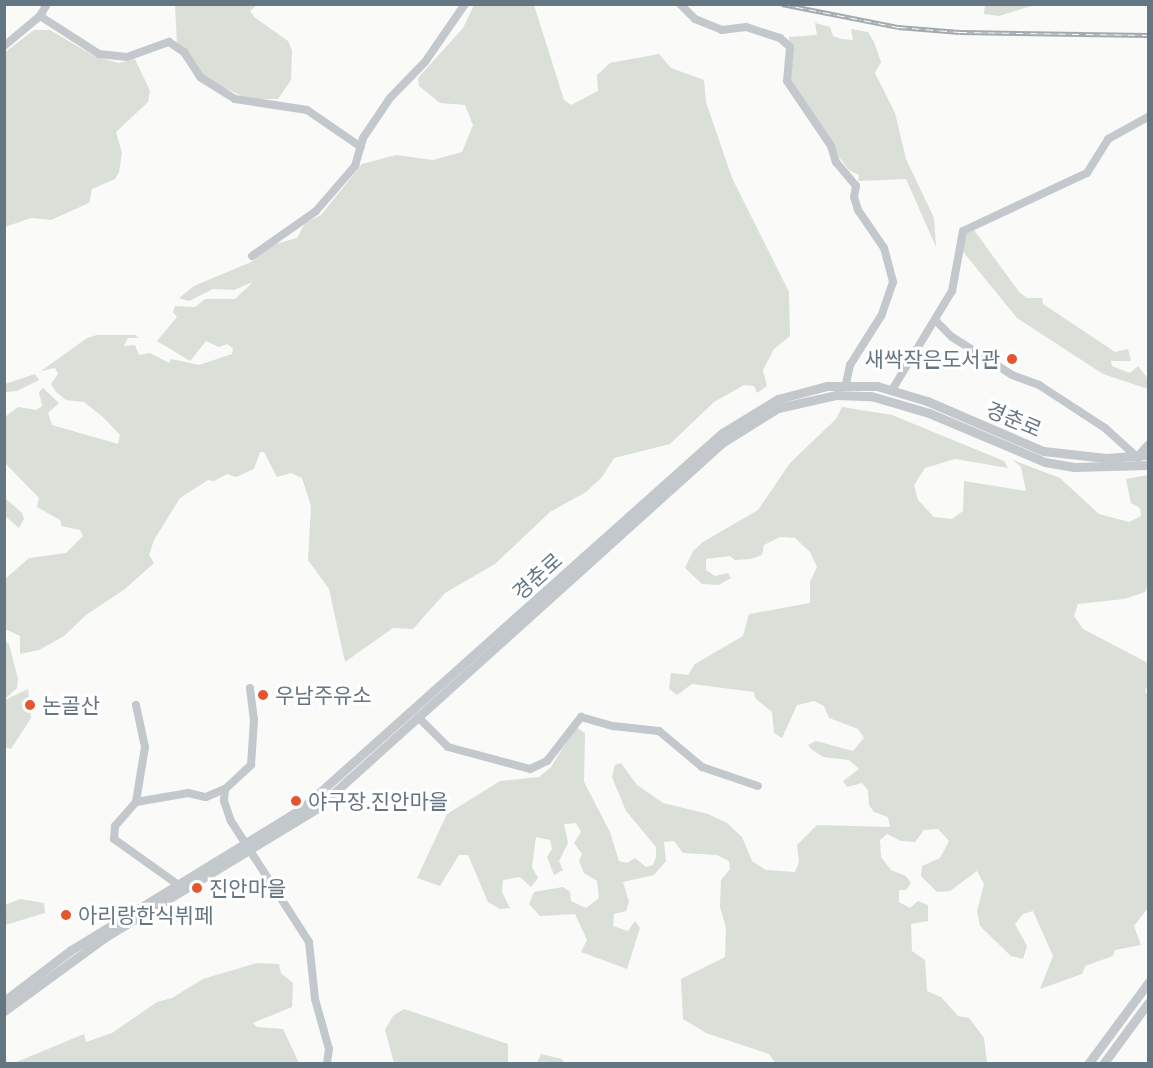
<!DOCTYPE html>
<meta charset="utf-8">
<style>
body{margin:0}
#map{position:relative;width:1153px;height:1068px;overflow:hidden;background:#fafaf8;font-family:Mulish,"Noto Sans KR",sans-serif}
div>[style]{position:absolute}
[style*='--x']{left:calc(var(--x)*1px);top:calc(var(--y)*1px);width:calc(var(--w)*1px);rotate:calc(var(--a)*1deg)}
.green>*{inset:0;background:#dadfd7}
.minor>*{height:8px;margin:-4px;padding:0 4px;transform-origin:4px;border-radius:4px;background:#c3c8cc}
.tertiary>*{height:9px;margin:-4.5px;padding:0 4.5px;transform-origin:4.5px;border-radius:4.5px;background:#c3c8cc}
.rail>*{height:4.5px;margin-top:-2.25px;transform-origin:0;background:repeating-linear-gradient(90deg,#fff 0 7px,#a2aab0 0 14px);box-sizing:border-box;border-block:2px solid #a2aab0}
.dots>*{width:16px;height:16px;translate:-50% -50%;box-sizing:border-box;border:3px solid #fff;border-radius:50%}
span{translate:-50% -50%;white-space:nowrap;text-align:center;line-height:1.15;-webkit-text-stroke:6px #fff;paint-order:stroke}
.poi-label{font-size:21px;color:#657683}
.right{translate:-100% -50%;text-align:right}
.left{translate:0 -50%;text-align:left}
.street-label{font-size:21px;color:#657683}
.frame{position:absolute;inset:0;border:6px solid #657683;pointer-events:none}
</style>
<div id="map">
<div class="green">
<div style="clip-path:polygon(175px 5px,257px 5px,250px 11px,254px 17px,288px 41px,292px 51px,291px 80px,278px 99px,248px 99px,204px 78px,177px 44px)"></div>
<div style="clip-path:polygon(474px 5px,534px 5px,564px 100px,571px 105px,598px 91px,597px 75px,610px 63px,659px 54px,671px 68px,704px 80px,706px 102px,732px 178px,789px 292px,790px 336px,774px 349px,763px 370px,767px 386px,757px 393px,754px 386px,744px 385px,714px 402px,670px 444px,614px 458px,602px 477px,586px 492px,550px 512px,495px 564px,445px 593px,413px 629px,393px 628px,345px 662px,329px 589px,308px 560px,311px 506px,302px 478px,291px 473px,277px 477px,264px 452px,260px 452px,254px 469px,236px 477px,227px 474px,214px 481px,208px 480px,180px 498px,154px 540px,149px 555px,154px 563px,125px 589px,86px 615px,64px 636px,39px 650px,20px 654px,20px 636px,5px 629px,5px 579px,29px 558px,66px 553px,83px 536px,80px 530px,62px 526px,60px 520px,37px 507px,39px 498px,5px 463px,5px 417px,18px 407px,36px 410px,42px 406px,39px 392px,43px 388px,59px 403px,48px 413px,52px 425px,118px 444px,120px 435px,104px 418px,84px 402px,66px 400px,56px 392px,51px 384px,58px 374px,55px 368px,41px 371px,87px 338px,97px 335px,135px 335px,139px 338px,128px 338px,124px 346px,135px 345px,139px 355px,150px 353px,169px 363px,171px 359px,199px 365px,232px 354px,233px 348px,227px 344px,219px 347px,206px 341px,190px 361px,157px 341px,177px 317px,173px 312px,175px 306px,195px 307px,205px 299px,235px 299px,253px 282px,234px 290px,213px 289px,189px 301px,179px 298px,194px 286px,251px 262px,272px 245px,297px 238px,305px 223px,321px 215px,362px 164px,396px 155px,433px 160px,462px 152px,473px 125px,465px 105px,440px 103px,419px 86px,418px 78px,463px 28px)"></div>
<div style="clip-path:polygon(985px 5px,985px 4px,1034px 5px,999px 16px,984px 14px)"></div>
<div style="clip-path:polygon(815px 23px,830px 27px,833px 36px,842px 39px,853px 40px,851px 29px,868px 32px,874px 42px,881px 62px,875px 73px,895px 113px,906px 159px,934px 218px,936px 247px,906px 179px,858px 181px,859px 175px,849px 170px,839px 157px,791px 82px,789px 37px,817px 35px)"></div>
<div style="clip-path:polygon(34px 30px,50px 30px,94px 56px,119px 63px,135px 59px,150px 91px,148px 102px,116px 132px,122px 153px,119px 172px,115px 179px,92px 189px,89px 203px,51px 220px,31px 218px,5px 227px,4px 53px)"></div>
<div style="clip-path:polygon(974px 230px,1019px 292px,1027px 298px,1042px 298px,1043px 304px,1115px 352px,1128px 349px,1131px 361px,1111px 361px,1112px 366px,1130px 373px,1138px 366px,1148px 379px,1148px 389px,1103px 374px,1017px 318px,960px 248px,965px 234px)"></div>
<div style="clip-path:polygon(35px 374px,39px 380px,17px 391px,5px 392px,5px 384px)"></div>
<div style="clip-path:polygon(842px 407px,892px 415px,1004px 461px,1008px 468px,955px 459px,925px 468px,914px 485px,918px 500px,934px 517px,952px 519px,963px 511px,964px 481px,1026px 491px,1021px 467px,1013px 460px,1060px 478px,1099px 514px,1129px 522px,1141px 516px,1140px 508px,1131px 503px,1126px 479px,1148px 475px,1148px 584px,1145px 592px,1124px 599px,1078px 604px,1074px 616px,1083px 629px,1148px 663px,1148px 688px,1145px 689px,1148px 698px,1148px 908px,1134px 926px,1141px 945px,1115px 950px,1113px 956px,1085px 966px,1082px 974px,1040px 989px,1053px 956px,1033px 911px,1023px 914px,1015px 924px,1027px 946px,1023px 959px,1011px 956px,980px 926px,977px 911px,984px 884px,977px 871px,950px 891px,937px 892px,921px 876px,922px 866px,940px 858px,949px 841px,938px 829px,924px 830px,915px 842px,901px 841px,887px 834px,880px 840px,881px 857px,891px 870px,906px 876px,911px 883px,906px 890px,899px 890px,899px 902px,910px 908px,918px 901px,928px 905px,928px 921px,911px 924px,912px 951px,925px 960px,927px 991px,941px 997px,958px 1016px,969px 1018px,984px 1038px,987px 1063px,775px 1063px,769px 1054px,706px 1033px,683px 1019px,681px 979px,725px 957px,726px 928px,720px 907px,721px 880px,730px 869px,729px 861px,717px 855px,683px 853px,674px 841px,664px 842px,666px 861px,654px 875px,623px 882px,629px 902px,626px 911px,614px 914px,613px 926px,628px 931px,635px 921px,640px 928px,627px 969px,581px 952px,587px 940px,575px 914px,540px 916px,529px 904px,534px 892px,563px 887px,570px 892px,571px 901px,586px 908px,599px 898px,597px 881px,584px 873px,579px 861px,582px 854px,574px 843px,581px 832px,576px 823px,564px 824px,568px 843px,559px 861px,563px 870px,554px 875px,547px 857px,552px 849px,550px 840px,536px 837px,532px 867px,538px 878px,531px 887px,520px 877px,503px 880px,502px 892px,510px 908px,500px 909px,488px 902px,468px 855px,459px 855px,440px 886px,417px 878px,447px 814px,500px 781px,539px 777px,551px 767px,576px 727px,585px 733px,584px 782px,610px 832px,619px 861px,627px 863px,635px 858px,646px 867px,653px 865px,656px 857px,656px 847px,626px 811px,612px 777px,615px 765px,621px 763px,637px 785px,663px 803px,708px 814px,727px 823px,742px 837px,752px 861px,766px 870px,795px 872px,799px 862px,797px 845px,817px 825px,890px 827px,888px 817px,874px 812px,869px 805px,868px 790px,862px 783px,847px 787px,843px 781px,859px 769px,849px 760px,823px 757px,811px 749px,808px 745px,816px 741px,853px 751px,864px 738px,858px 729px,829px 718px,824px 706px,814px 701px,797px 705px,782px 738px,774px 733px,772px 712px,755px 698px,754px 692px,692px 684px,677px 695px,669px 689px,671px 673px,688px 675px,695px 664px,743px 636px,749px 614px,810px 603px,810px 582px,817px 567px,810px 552px,795px 538px,780px 537px,764px 545px,762px 555px,751px 559px,735px 560px,730px 556px,706px 559px,706px 570px,715px 576px,728px 573px,731px 578px,719px 585px,702px 584px,685px 568px,693px 551px,703px 542px,758px 510px,790px 463px,836px 419px)"></div>
<div style="clip-path:polygon(5px 498px,22px 513px,24px 519px,19px 528px,5px 516px)"></div>
<div style="clip-path:polygon(5px 641px,9px 644px,18px 679px,17px 688px,5px 699px)"></div>
<div style="clip-path:polygon(28px 689px,31px 718px,11px 749px,5px 747px,5px 700px)"></div>
<div style="clip-path:polygon(20px 899px,44px 903px,45px 913px,5px 925px,5px 905px)"></div>
<div style="clip-path:polygon(257px 963px,279px 964px,281px 973px,293px 983px,292px 1007px,253px 1023px,257px 1027px,283px 1029px,299px 1063px,14px 1063px,84px 1034px,86px 1042px,112px 1033px,157px 1002px,172px 998px,203px 979px)"></div>
<div style="clip-path:polygon(404px 1009px,508px 1044px,508px 1063px,394px 1063px,385px 1030px,393px 1016px)"></div>
<div style="clip-path:polygon(541px 1054px,562px 1059px,565px 1063px,537px 1063px)"></div>
</div>
<div class="minor">
<div style="--x:680;--y:4;--w:21;--a:45"></div>
<div style="--x:695;--y:19;--w:29;--a:22"></div>
<div style="--x:722;--y:30;--w:24;--a:-7"></div>
<div style="--x:746;--y:27;--w:36;--a:18"></div>
<div style="--x:780;--y:38;--w:13;--a:42"></div>
<div style="--x:790;--y:47;--w:34;--a:95"></div>
<div style="--x:787;--y:81;--w:78;--a:55.9"></div>
<div style="--x:831;--y:146;--w:17;--a:73"></div>
<div style="--x:836;--y:162;--w:31;--a:50"></div>
<div style="--x:856;--y:186;--w:11;--a:100"></div>
<div style="--x:854;--y:197;--w:14;--a:73"></div>
<div style="--x:858;--y:210;--w:46;--a:55.6"></div>
<div style="--x:884;--y:248;--w:35;--a:75"></div>
<div style="--x:893;--y:282;--w:36;--a:109"></div>
<div style="--x:881;--y:316;--w:58;--a:122.3"></div>
<div style="--x:850;--y:365;--w:19;--a:102"></div>
<div style="--x:40;--y:16;--w:70;--a:32.8"></div>
<div style="--x:99;--y:54;--w:28;--a:6"></div>
<div style="--x:127;--y:57;--w:45;--a:-19.7"></div>
<div style="--x:169;--y:42;--w:18;--a:34"></div>
<div style="--x:184;--y:52;--w:30;--a:57"></div>
<div style="--x:200;--y:77;--w:41;--a:32.2"></div>
<div style="--x:235;--y:99;--w:73;--a:8.7"></div>
<div style="--x:307;--y:110;--w:65;--a:34.4"></div>
<div style="--x:4;--y:46;--w:47;--a:-39.8"></div>
<div style="--x:40;--y:16;--w:14;--a:-60"></div>
<div style="--x:252;--y:256;--w:78;--a:-35.1"></div>
<div style="--x:316;--y:211;--w:60;--a:-49.1"></div>
<div style="--x:355;--y:166;--w:29;--a:-74"></div>
<div style="--x:363;--y:138;--w:48;--a:-56"></div>
<div style="--x:390;--y:98;--w:50;--a:-45.8"></div>
<div style="--x:425;--y:62;--w:70;--a:-55.4"></div>
<div style="--x:935;--y:320;--w:24;--a:45"></div>
<div style="--x:952;--y:337;--w:71;--a:32.3"></div>
<div style="--x:1012;--y:375;--w:29;--a:20"></div>
<div style="--x:1039;--y:385;--w:79;--a:33.1"></div>
<div style="--x:1105;--y:428;--w:45;--a:42.3"></div>
<div style="--x:892;--y:390;--w:116;--a:-58.8"></div>
<div style="--x:952;--y:291;--w:61;--a:-79.6"></div>
<div style="--x:963;--y:231;--w:137;--a:-25.1"></div>
<div style="--x:1087;--y:173;--w:40;--a:-58"></div>
<div style="--x:1108;--y:139;--w:46;--a:-28.8"></div>
<div style="--x:1138;--y:456;--w:15;--a:-48"></div>
<div style="--x:250;--y:688;--w:32;--a:83"></div>
<div style="--x:254;--y:720;--w:45;--a:93.8"></div>
<div style="--x:251;--y:765;--w:35;--a:137"></div>
<div style="--x:225;--y:789;--w:12;--a:95"></div>
<div style="--x:224;--y:801;--w:21;--a:71"></div>
<div style="--x:231;--y:821;--w:144;--a:57.2"></div>
<div style="--x:309;--y:942;--w:57;--a:84"></div>
<div style="--x:315;--y:999;--w:52;--a:74.4"></div>
<div style="--x:329;--y:1049;--w:15;--a:98"></div>
<div style="--x:136;--y:705;--w:43;--a:77.9"></div>
<div style="--x:145;--y:747;--w:56;--a:99.3"></div>
<div style="--x:136;--y:802;--w:32;--a:131"></div>
<div style="--x:115;--y:826;--w:13;--a:94"></div>
<div style="--x:114;--y:839;--w:77;--a:35.5"></div>
<div style="--x:418;--y:717;--w:42;--a:45"></div>
<div style="--x:448;--y:747;--w:85;--a:15"></div>
<div style="--x:530;--y:769;--w:19;--a:-25"></div>
<div style="--x:547;--y:761;--w:56;--a:-52.3"></div>
<div style="--x:581;--y:717;--w:33;--a:16"></div>
<div style="--x:613;--y:726;--w:46;--a:6.2"></div>
<div style="--x:659;--y:731;--w:56;--a:39.9"></div>
<div style="--x:702;--y:767;--w:59;--a:18.7"></div>
<div style="--x:136;--y:802;--w:53;--a:-9.8"></div>
<div style="--x:188;--y:793;--w:18;--a:13"></div>
<div style="--x:206;--y:797;--w:21;--a:-23"></div>
</div>
<div class="tertiary">
<div style="--x:4;--y:1001;--w:84;--a:-37.3"></div>
<div style="--x:71;--y:950;--w:270;--a:-31.5"></div>
<div style="--x:301;--y:809;--w:564;--a:-41.77"></div>
<div style="--x:722;--y:433;--w:66;--a:-31.3"></div>
<div style="--x:778;--y:399;--w:51;--a:-14.9"></div>
<div style="--x:827;--y:386;--w:50;--a:0"></div>
<div style="--x:877;--y:386;--w:52;--a:16.7"></div>
<div style="--x:927;--y:401;--w:126;--a:23.3"></div>
<div style="--x:1043;--y:451;--w:63;--a:6.3"></div>
<div style="--x:1106;--y:458;--w:42;--a:-4.1"></div>
<div style="--x:4;--y:1011;--w:124;--a:-36.1"></div>
<div style="--x:104;--y:938;--w:248;--a:-31.3"></div>
<div style="--x:316;--y:809;--w:547;--a:-42.03"></div>
<div style="--x:722;--y:443;--w:66;--a:-32"></div>
<div style="--x:778;--y:408;--w:59;--a:-12.6"></div>
<div style="--x:836;--y:395;--w:35;--a:2"></div>
<div style="--x:871;--y:396;--w:60;--a:16.3"></div>
<div style="--x:929;--y:413;--w:126;--a:22.9"></div>
<div style="--x:1045;--y:462;--w:29;--a:10"></div>
<div style="--x:1074;--y:467;--w:74;--a:-1.5"></div>
<div style="--x:1088;--y:1064;--w:101;--a:-53.5"></div>
<div style="--x:1103;--y:1064;--w:76;--a:-53.6"></div>
</div>
<div class="rail">
<div style="--x:782;--y:4;--w:118;--a:11.2"></div>
<div style="--x:898;--y:27;--w:62;--a:4.6"></div>
<div style="--x:960;--y:32;--w:188;--a:0.9"></div>
</div>
<div class="dots">
<div style="left:1012px;top:359px;background:#e4572e"></div>
<div style="left:263px;top:695px;background:#e4572e"></div>
<div style="left:30px;top:705px;background:#e4572e"></div>
<div style="left:296px;top:801px;background:#e4572e"></div>
<div style="left:197px;top:888px;background:#e4572e"></div>
<div style="left:66px;top:915px;background:#e4572e"></div>
</div>
<div class="poi-label">
<span class="right" style="left:1000px;top:359px">새싹작은도서관</span>
<span class="left" style="left:275px;top:695px">우남주유소</span>
<span class="left" style="left:42px;top:705px">논골산</span>
<span class="left" style="left:308px;top:801px">야구장.진안마을</span>
<span class="left" style="left:209px;top:888px">진안마을</span>
<span class="left" style="left:78px;top:915px">아리랑한식뷔페</span>
</div>
<div class="street-label">
<span style="left:1014px;top:419px;rotate:23deg">경춘로</span>
<span style="left:537px;top:576px;rotate:-42deg">경춘로</span>
</div>
<div class="frame"></div>
</div>
